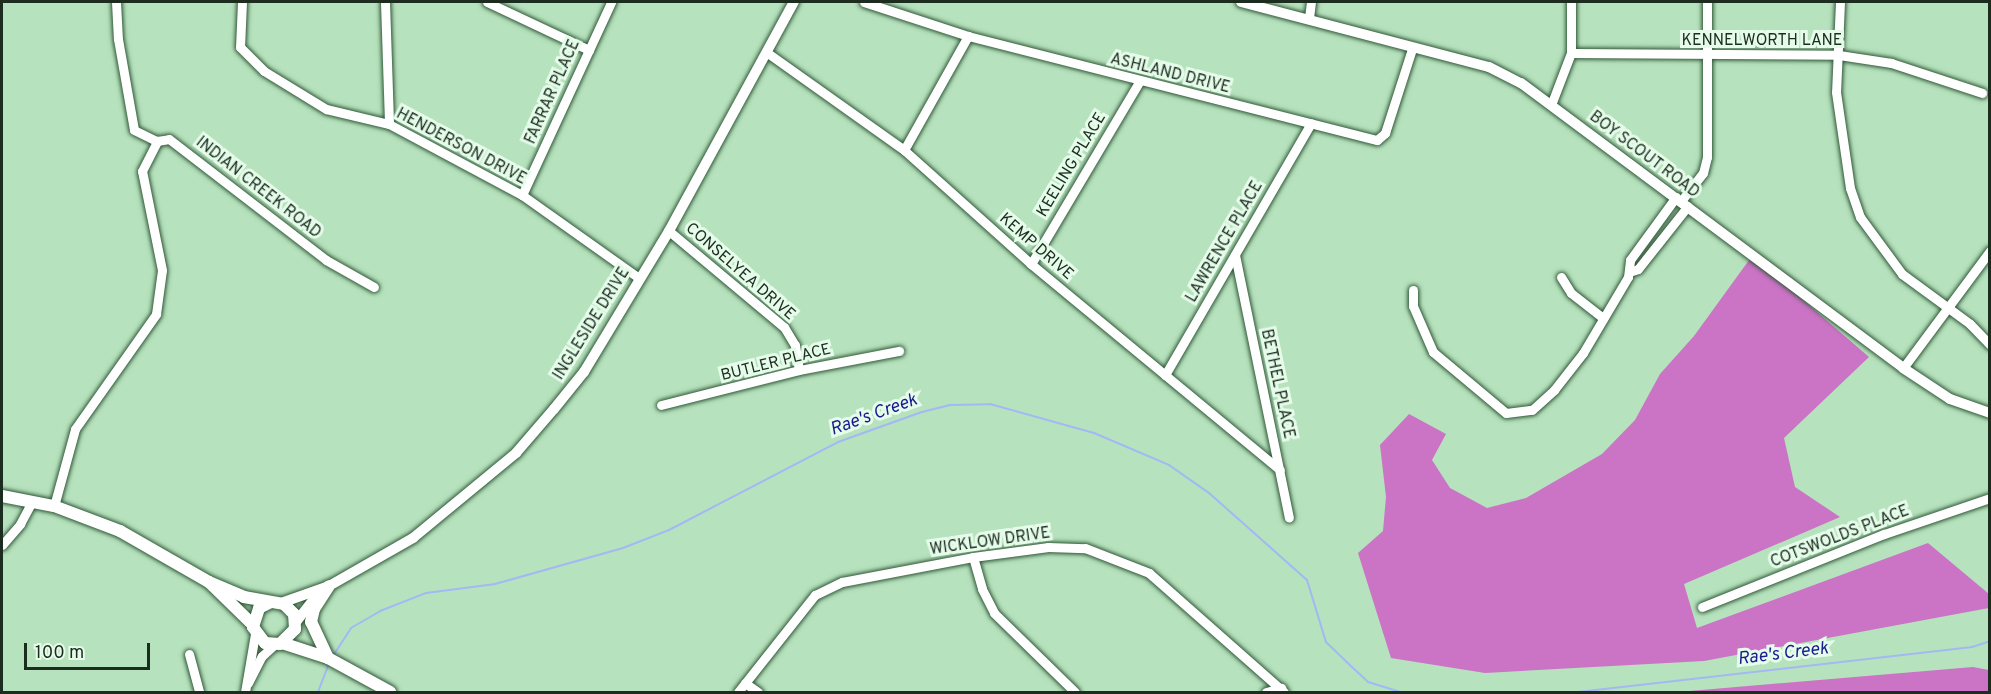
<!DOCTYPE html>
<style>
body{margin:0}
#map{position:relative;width:1991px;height:694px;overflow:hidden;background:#b6e2bd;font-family:Overpass,sans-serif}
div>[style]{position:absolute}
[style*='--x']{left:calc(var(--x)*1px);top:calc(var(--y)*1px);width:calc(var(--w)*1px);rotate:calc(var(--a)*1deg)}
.forest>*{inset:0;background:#cb73c5}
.stream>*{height:2px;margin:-1px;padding:0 1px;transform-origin:1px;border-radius:1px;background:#a3b8f5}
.roads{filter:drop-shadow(0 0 2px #315839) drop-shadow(0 0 2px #315839)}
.minor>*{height:9px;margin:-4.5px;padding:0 4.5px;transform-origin:4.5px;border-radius:4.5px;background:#fff}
.tertiary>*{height:10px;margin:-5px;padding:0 5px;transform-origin:5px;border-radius:5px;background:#fff}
.secondary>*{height:12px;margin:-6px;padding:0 6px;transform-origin:6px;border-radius:6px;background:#fff}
span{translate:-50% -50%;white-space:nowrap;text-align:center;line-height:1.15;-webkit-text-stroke:6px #e6fcea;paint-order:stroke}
.street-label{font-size:16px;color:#1c2d1f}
.water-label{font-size:18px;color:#181b8f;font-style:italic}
.frame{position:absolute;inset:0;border:3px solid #1c2d1f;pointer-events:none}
.scale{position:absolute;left:24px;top:643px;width:126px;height:27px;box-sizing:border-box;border:3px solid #1c2d1f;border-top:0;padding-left:8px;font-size:18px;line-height:21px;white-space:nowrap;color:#1c2d1f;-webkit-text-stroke:4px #e6fcea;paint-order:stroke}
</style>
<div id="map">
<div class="forest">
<div style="clip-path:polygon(1752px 256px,1869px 357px,1784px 438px,1795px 487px,1840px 517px,1684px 584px,1697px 628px,1928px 543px,1989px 594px,1989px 608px,1704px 661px,1485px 673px,1391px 658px,1358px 553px,1383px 531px,1386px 497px,1380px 445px,1409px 414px,1446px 434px,1432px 460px,1450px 488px,1487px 508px,1526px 498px,1602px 454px,1635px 420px,1660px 374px,1694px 336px)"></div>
<div style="clip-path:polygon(1973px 667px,1989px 670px,1989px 692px,1678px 692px)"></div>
</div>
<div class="stream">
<div style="--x:333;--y:656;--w:33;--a:-57"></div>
<div style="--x:351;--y:628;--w:34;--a:-30"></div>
<div style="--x:380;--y:611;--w:49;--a:-21.4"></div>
<div style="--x:426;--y:593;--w:70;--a:-7.4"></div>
<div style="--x:495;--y:584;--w:133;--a:-15.7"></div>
<div style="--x:623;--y:548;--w:49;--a:-21.4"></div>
<div style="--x:669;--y:530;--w:191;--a:-27.5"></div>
<div style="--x:838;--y:442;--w:89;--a:-19.7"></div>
<div style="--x:922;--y:412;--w:30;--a:-14"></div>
<div style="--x:951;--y:405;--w:39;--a:-1"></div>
<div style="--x:990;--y:404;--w:108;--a:15.6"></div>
<div style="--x:1094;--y:433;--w:82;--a:23.1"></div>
<div style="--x:1169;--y:465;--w:49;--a:35"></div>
<div style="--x:1209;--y:493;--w:131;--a:41.6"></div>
<div style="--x:1307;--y:580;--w:65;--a:73"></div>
<div style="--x:1326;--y:642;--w:36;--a:44"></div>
<div style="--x:1352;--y:667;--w:22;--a:43"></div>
<div style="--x:1368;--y:682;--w:34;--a:17"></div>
<div style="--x:318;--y:692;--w:30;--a:-69"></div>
<div style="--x:1578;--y:692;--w:397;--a:-6.5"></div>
<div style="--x:1972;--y:647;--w:19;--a:-18"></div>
</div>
<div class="roads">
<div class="minor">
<div style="--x:116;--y:2;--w:37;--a:87"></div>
<div style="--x:118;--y:39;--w:92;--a:80"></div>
<div style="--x:134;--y:130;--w:25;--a:26"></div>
<div style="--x:242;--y:2;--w:45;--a:92.5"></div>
<div style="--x:240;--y:47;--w:34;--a:45"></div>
<div style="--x:264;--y:71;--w:73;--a:31.5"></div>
<div style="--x:326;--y:109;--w:65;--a:13.4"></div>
<div style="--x:389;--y:124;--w:151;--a:28.1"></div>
<div style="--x:522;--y:195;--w:143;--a:35.4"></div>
<div style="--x:385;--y:2;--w:122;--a:88.1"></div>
<div style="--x:487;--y:2;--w:113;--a:25.2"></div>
<div style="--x:864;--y:2;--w:109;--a:18.1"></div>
<div style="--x:968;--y:36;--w:422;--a:14.3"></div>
<div style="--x:1377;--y:140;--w:11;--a:-41"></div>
<div style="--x:1385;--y:133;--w:88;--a:-72.2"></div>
<div style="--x:1840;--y:2;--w:90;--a:92.5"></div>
<div style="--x:1836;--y:92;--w:97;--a:81.7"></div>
<div style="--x:1850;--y:188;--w:31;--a:71"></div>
<div style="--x:1860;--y:217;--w:71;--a:53.6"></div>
<div style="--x:1902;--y:274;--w:84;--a:36.3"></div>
<div style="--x:1970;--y:324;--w:29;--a:46"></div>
<div style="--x:1309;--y:18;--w:16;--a:-83"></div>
<div style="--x:1571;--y:53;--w:268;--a:0.4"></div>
<div style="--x:1839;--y:55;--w:53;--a:8.7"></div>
<div style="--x:1891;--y:63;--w:96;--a:18.2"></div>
<div style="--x:769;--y:54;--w:166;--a:35.4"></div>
<div style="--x:904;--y:150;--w:171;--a:41.9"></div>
<div style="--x:1031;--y:264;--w:323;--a:39.6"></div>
<div style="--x:1551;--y:105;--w:56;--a:-69"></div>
<div style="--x:1571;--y:53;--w:51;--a:-90"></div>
<div style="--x:904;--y:150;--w:131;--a:-60.7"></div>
<div style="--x:522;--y:195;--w:213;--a:-65.2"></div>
<div style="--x:1681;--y:201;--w:36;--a:-52"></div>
<div style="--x:1703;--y:173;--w:16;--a:-76"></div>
<div style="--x:1707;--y:157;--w:155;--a:-90"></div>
<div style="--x:669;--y:231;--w:150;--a:39.9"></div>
<div style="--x:784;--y:327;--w:21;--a:59"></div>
<div style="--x:795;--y:345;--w:25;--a:81"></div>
<div style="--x:1235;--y:255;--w:268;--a:78.4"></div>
<div style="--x:1031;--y:264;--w:212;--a:-59.3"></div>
<div style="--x:1629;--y:272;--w:9;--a:-18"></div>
<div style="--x:1638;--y:269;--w:80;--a:-51.6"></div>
<div style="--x:1561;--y:277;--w:19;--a:58"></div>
<div style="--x:1571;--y:293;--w:41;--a:38"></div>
<div style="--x:1413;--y:290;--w:16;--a:90"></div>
<div style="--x:1413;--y:306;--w:50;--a:66.5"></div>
<div style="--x:1433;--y:352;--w:95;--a:39.9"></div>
<div style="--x:1506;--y:413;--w:26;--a:-7"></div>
<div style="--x:1532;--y:410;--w:30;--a:-42"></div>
<div style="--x:1554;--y:390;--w:47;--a:-51.9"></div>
<div style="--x:1583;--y:353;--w:88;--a:-59.4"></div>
<div style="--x:1628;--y:277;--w:17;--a:-83"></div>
<div style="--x:1630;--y:260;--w:78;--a:-53.9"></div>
<div style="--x:1903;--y:368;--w:146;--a:-53.4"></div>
<div style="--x:1165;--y:375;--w:291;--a:-59.9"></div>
<div style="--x:661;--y:405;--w:142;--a:-14.2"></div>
<div style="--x:799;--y:370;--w:102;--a:-10.8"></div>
<div style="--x:54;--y:506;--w:80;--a:-74.7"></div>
<div style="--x:75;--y:429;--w:141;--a:-54.8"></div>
<div style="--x:156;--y:314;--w:44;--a:-82.2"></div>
<div style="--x:162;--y:270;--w:101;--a:-101.4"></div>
<div style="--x:142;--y:171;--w:34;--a:-63"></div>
<div style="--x:157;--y:141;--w:12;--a:-9"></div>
<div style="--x:169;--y:139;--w:198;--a:37.6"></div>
<div style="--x:326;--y:260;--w:55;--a:29.4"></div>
<div style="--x:2;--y:545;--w:28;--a:-49"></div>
<div style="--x:20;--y:524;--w:26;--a:-62"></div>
<div style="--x:973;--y:557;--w:33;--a:74"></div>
<div style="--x:982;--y:589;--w:27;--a:63"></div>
<div style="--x:994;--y:613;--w:113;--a:44.3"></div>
<div style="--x:1702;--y:607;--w:196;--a:-21.9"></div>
<div style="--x:1884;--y:534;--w:112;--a:-18.8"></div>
<div style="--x:189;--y:654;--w:39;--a:75"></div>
<div style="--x:248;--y:683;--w:30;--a:-63"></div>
<div style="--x:262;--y:656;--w:16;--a:-43"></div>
<div style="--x:745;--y:683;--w:16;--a:35"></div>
<div style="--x:245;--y:692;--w:59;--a:-80.2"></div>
<div style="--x:738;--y:692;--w:124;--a:-51.6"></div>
<div style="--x:815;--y:595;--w:30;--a:-26"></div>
<div style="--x:842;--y:582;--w:133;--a:-10.8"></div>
<div style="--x:973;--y:557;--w:76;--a:-7.6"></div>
<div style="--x:1048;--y:547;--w:37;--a:2"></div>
<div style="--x:1085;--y:548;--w:69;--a:21.3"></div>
<div style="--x:1149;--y:573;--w:180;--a:41.4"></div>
<div style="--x:1266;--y:692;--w:16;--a:-15"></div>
</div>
<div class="tertiary">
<div style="--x:1241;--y:2;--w:256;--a:14.7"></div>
<div style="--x:1489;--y:67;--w:36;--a:27"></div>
<div style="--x:1521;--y:83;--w:477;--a:36.7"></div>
<div style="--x:1903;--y:368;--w:56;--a:33.4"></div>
<div style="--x:1950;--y:399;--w:42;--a:19.3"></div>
<div style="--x:281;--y:603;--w:51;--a:-19.5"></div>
<div style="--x:329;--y:586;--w:97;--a:-29.7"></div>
<div style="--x:413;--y:538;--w:134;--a:-39.5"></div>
<div style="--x:516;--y:453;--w:58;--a:-49.2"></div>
<div style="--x:554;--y:409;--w:48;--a:-51"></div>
<div style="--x:584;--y:372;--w:165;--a:-58.9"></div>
<div style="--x:669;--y:231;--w:261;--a:-61.4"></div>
<div style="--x:296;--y:622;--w:37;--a:-52"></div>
</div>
<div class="secondary">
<div style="--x:2;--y:496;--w:53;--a:10.9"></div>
<div style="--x:54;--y:506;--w:71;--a:20.7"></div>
<div style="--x:120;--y:531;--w:103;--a:29.8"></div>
<div style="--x:209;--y:582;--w:38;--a:23"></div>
<div style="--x:244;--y:597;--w:41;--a:9.9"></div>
<div style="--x:284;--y:604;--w:14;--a:45"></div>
<div style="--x:294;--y:614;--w:15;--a:86"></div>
<div style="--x:295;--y:629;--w:21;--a:135"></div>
<div style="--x:280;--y:644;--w:15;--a:-176"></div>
<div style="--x:265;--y:643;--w:20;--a:-127"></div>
<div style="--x:253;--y:627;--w:20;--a:-72"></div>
<div style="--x:259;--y:608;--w:13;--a:-27"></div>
<div style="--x:209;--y:582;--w:62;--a:44.3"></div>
<div style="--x:282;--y:643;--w:48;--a:18.1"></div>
<div style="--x:328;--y:658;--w:71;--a:28.7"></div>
<div style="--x:328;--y:658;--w:40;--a:-115"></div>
<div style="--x:311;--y:622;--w:13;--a:-77"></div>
<div style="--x:314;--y:609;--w:27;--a:-57"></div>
</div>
</div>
<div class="street-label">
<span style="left:1762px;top:41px">KENNELWORTH LANE</span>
<span style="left:1170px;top:74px;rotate:14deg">ASHLAND DRIVE</span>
<span style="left:553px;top:92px;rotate:-66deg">FARRAR PLACE</span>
<span style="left:461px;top:147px;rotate:28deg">HENDERSON DRIVE</span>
<span style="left:1644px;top:155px;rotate:37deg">BOY SCOUT ROAD</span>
<span style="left:1072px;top:165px;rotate:-59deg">KEELING PLACE</span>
<span style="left:258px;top:188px;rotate:38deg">INDIAN CREEK ROAD</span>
<span style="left:1225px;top:242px;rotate:-60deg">LAWRENCE PLACE</span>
<span style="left:1036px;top:247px;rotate:41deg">KEMP DRIVE</span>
<span style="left:740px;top:272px;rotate:41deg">CONSELYEA DRIVE</span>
<span style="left:592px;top:324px;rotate:-58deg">INGLESIDE DRIVE</span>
<span style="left:776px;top:363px;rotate:-14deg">BUTLER PLACE</span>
<span style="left:1277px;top:384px;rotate:78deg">BETHEL PLACE</span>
<span style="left:1840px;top:537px;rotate:-21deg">COTSWOLDS PLACE</span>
<span style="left:990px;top:542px;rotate:-8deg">WICKLOW DRIVE</span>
</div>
<div class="water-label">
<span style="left:874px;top:416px;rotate:-20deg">Rae's Creek</span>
<span style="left:1783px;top:655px;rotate:-7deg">Rae's Creek</span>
</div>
<div class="frame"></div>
<div class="scale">100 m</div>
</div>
